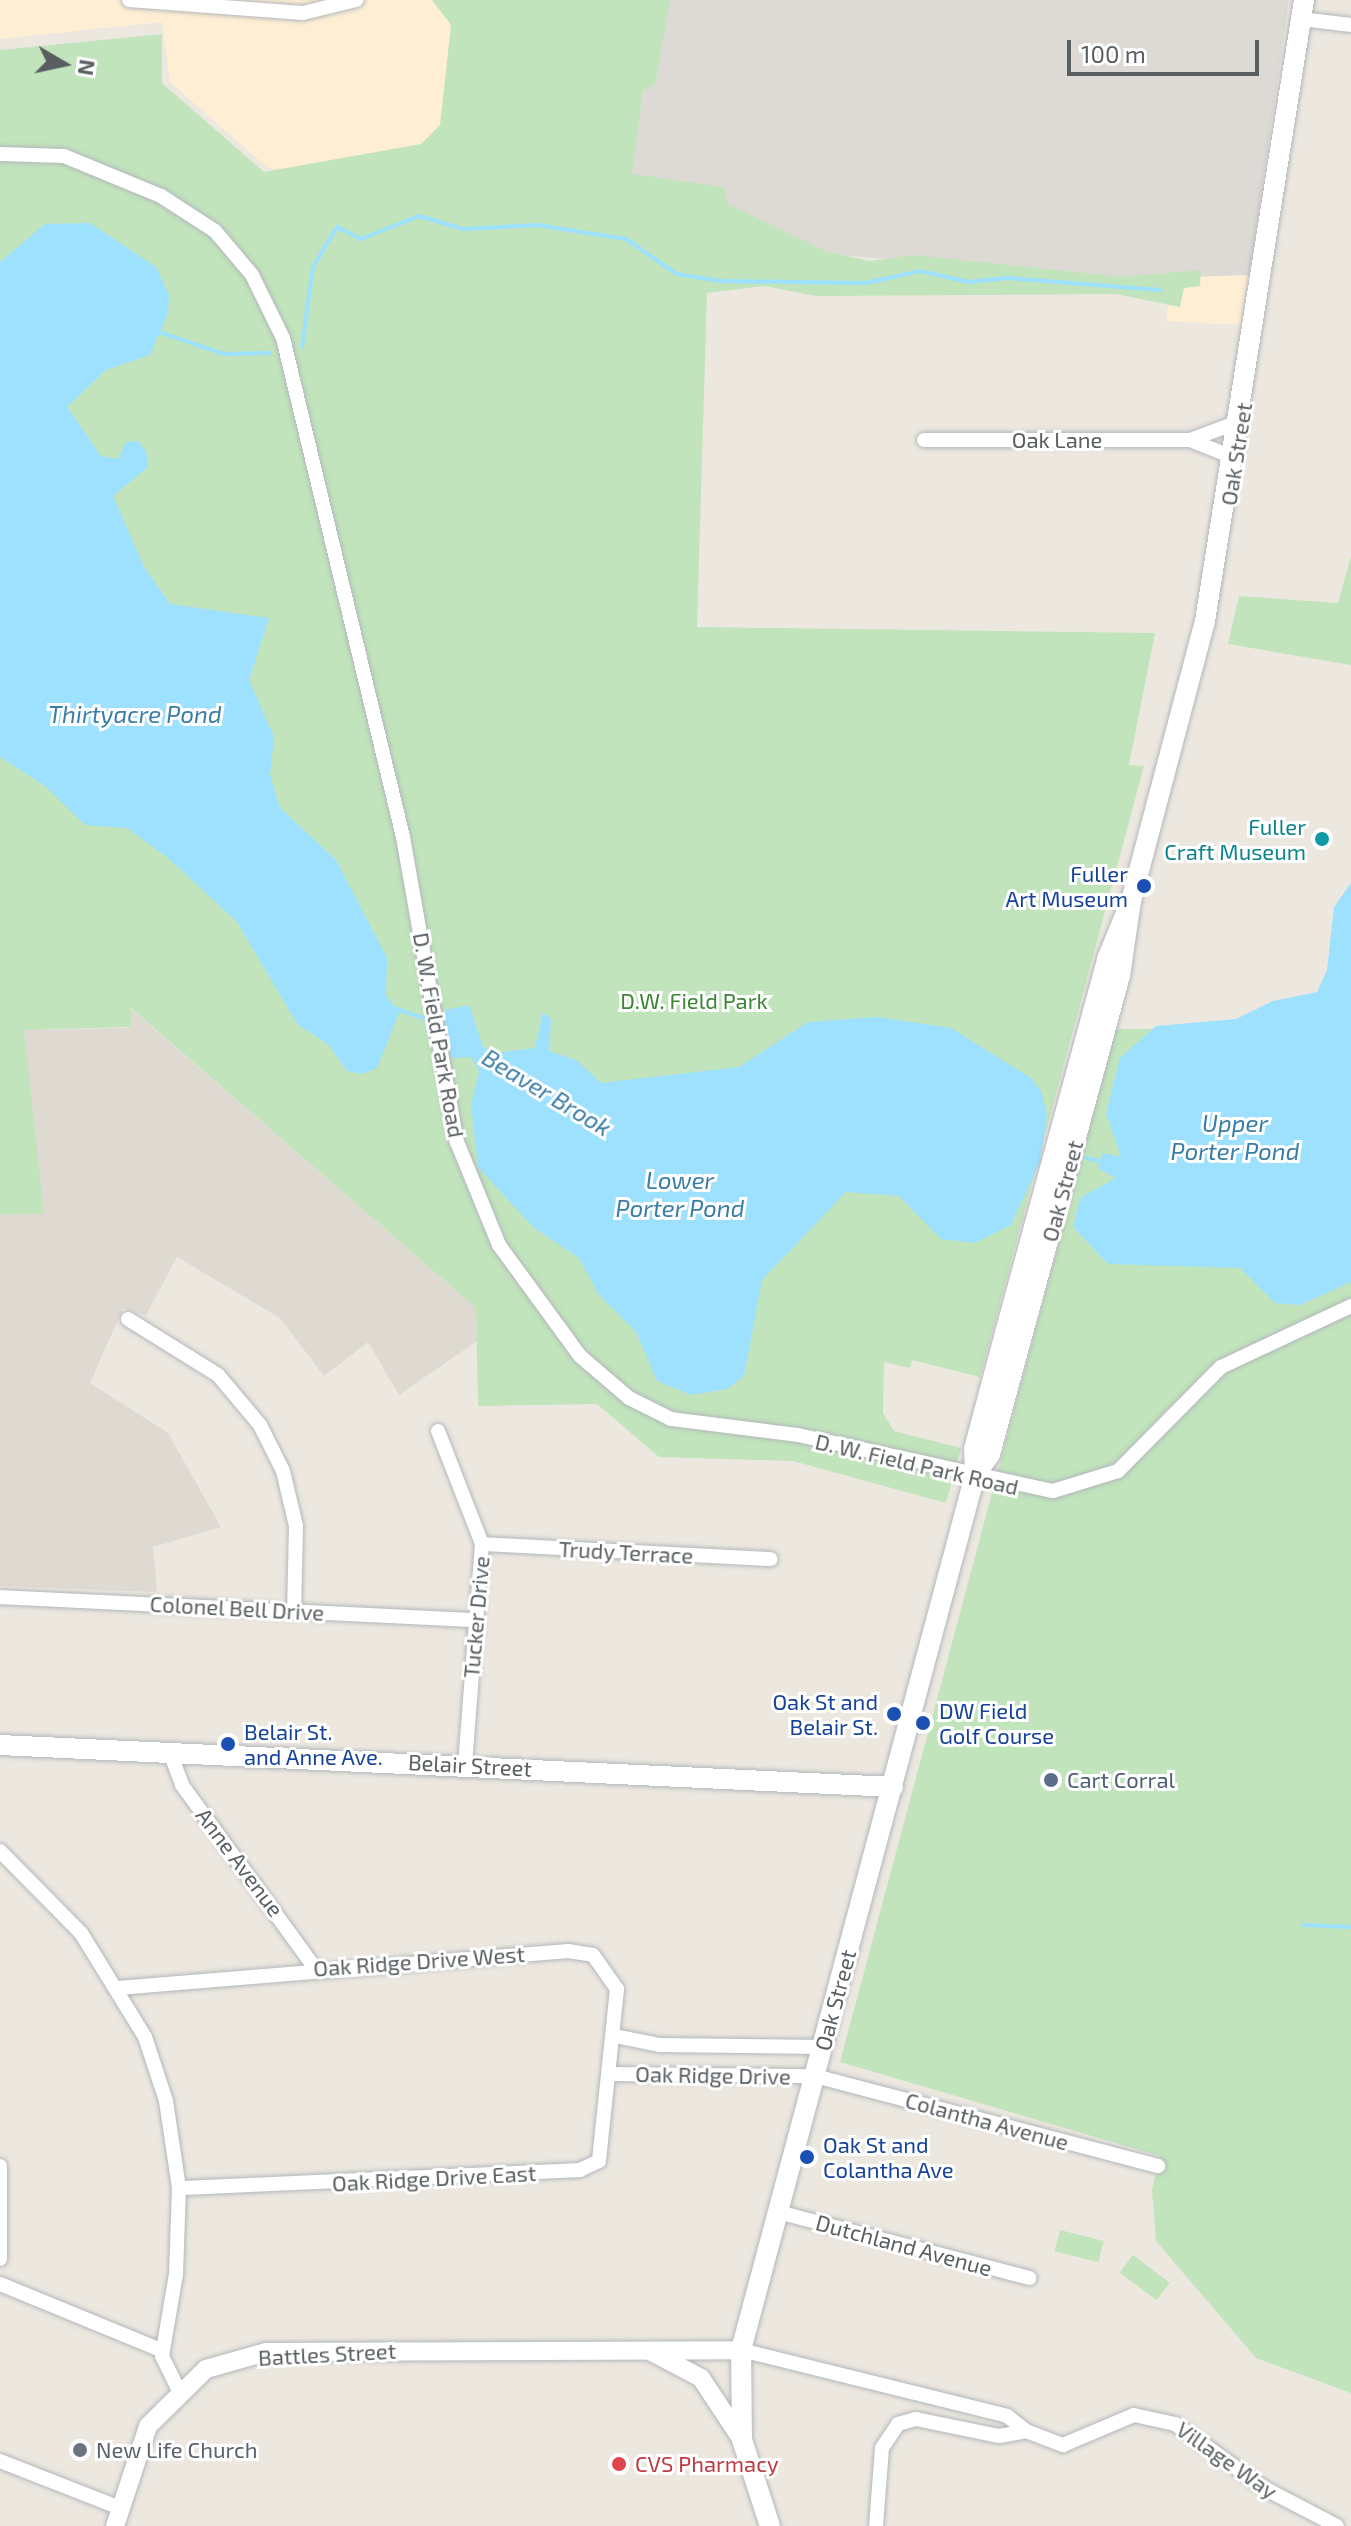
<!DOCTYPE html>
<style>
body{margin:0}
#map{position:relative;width:1351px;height:2526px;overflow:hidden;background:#ece8e0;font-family:"Exo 2",sans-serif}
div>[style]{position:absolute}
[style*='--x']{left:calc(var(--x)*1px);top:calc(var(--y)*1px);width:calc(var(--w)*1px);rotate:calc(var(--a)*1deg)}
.commercial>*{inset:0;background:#feeed4}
.industrial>*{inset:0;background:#dddad5}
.education>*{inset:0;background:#ded9d1}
.green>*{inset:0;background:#c1e4bc;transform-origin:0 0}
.water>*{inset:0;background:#9de1ff}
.stream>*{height:4px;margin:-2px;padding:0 2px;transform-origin:2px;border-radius:2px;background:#9de1ff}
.roads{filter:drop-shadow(0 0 2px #b3b7bb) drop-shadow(0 0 2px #b3b7bb)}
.minor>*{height:14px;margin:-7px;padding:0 7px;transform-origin:7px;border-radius:7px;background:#fff}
.tertiary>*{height:18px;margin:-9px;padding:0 9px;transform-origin:9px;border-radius:9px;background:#fff}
.secondary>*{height:20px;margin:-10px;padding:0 10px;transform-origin:10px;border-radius:10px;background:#fff}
.dots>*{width:22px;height:22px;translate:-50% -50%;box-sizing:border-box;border:4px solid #fff;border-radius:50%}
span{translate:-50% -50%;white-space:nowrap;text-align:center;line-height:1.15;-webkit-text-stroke:6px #fff;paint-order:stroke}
.street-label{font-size:22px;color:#595e61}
.culture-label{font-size:22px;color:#0d838f}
.right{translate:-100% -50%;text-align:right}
.transit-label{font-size:22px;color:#164399}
.left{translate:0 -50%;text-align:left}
.park-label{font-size:22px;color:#3b8534}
.service-label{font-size:22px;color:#4e5e75}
.worship-label{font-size:22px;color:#5b616d}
.health-label{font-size:22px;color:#be3a42}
.water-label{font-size:24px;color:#397da7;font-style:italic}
.north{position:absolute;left:24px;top:24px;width:80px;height:80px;-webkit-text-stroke:6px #fff;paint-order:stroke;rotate:99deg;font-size:22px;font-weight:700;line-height:32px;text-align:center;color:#595e61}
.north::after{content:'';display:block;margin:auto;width:28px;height:36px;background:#595e61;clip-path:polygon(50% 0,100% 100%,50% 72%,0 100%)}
.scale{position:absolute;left:1067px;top:40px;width:192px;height:36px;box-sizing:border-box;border:4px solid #595e61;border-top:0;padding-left:10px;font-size:24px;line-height:28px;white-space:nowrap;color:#595e61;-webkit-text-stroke:6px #fff;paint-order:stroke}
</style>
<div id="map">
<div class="commercial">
<div style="clip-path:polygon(0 0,460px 0,439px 182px,268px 168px,170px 82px,162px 22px,0 39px)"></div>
<div style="clip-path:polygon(1249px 275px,1241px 325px,1166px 321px,1168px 306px,1180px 306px,1186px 277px)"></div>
</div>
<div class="industrial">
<div style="clip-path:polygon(659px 0,1289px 0,1249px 275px,1122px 279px,814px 253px,628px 180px)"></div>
</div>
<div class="education">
<div style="clip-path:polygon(130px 1008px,476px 1308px,477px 1341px,399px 1395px,368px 1342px,324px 1376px,280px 1318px,177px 1257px,146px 1315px,123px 1308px,90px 1383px,168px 1433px,221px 1527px,153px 1547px,157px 1592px,0 1586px,0 1214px,43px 1213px,23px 1030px,129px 1028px)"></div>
</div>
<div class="green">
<div style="clip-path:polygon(432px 0,670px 0,655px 85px,643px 91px,632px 174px,724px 187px,728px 204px,828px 252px,870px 261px,914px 255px,1122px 277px,1201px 270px,1200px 286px,1184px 288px,1180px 307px,1116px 294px,816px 296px,764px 286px,707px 293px,697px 627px,1155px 633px,1129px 765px,1144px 766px,980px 1377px,912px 1360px,910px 1368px,884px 1362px,883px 1413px,894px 1431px,961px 1448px,946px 1503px,793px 1461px,659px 1457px,597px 1404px,478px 1406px,476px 1308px,131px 1008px,131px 1027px,24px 1030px,44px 1214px,0 1215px,0 50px,162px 34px,162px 83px,264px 172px,421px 144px,440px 125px,451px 25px)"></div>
<div style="clip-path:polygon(1351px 556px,1351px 665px,1228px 644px,1239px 596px,1338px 603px)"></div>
<div style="clip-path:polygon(1116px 1029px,1351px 1029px,1351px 2393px,1256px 2358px,1156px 2241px,1152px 2189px,1160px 2156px,840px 2062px)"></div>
<div style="left:1060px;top:2230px;width:45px;height:22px;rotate:14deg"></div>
<div style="left:1133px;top:2255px;width:46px;height:22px;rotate:37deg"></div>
</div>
<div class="water">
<div style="clip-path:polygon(90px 223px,156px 267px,169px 295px,168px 313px,150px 355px,106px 370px,67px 407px,101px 456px,118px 459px,126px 442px,138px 441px,146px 451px,148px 467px,113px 496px,144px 567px,170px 604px,269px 618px,249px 680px,274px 737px,270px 775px,280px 808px,336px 860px,387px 958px,386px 995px,399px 1013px,377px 1068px,362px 1074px,347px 1071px,328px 1044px,298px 1025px,237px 922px,168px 858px,127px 828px,85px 825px,45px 786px,0 757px,0 262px,45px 224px)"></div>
<div style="clip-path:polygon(1351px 883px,1351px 1282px,1300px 1305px,1275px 1303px,1240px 1268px,1108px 1264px,1073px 1227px,1080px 1198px,1116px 1178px,1098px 1168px,1103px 1153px,1121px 1157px,1106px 1113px,1120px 1058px,1156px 1026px,1236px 1019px,1273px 1001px,1317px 992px,1327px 970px,1334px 907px)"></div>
<div style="clip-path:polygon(469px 1005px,483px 1047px,494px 1053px,535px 1048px,543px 1012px,551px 1019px,549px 1051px,576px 1060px,601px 1083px,739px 1067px,808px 1022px,877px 1017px,951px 1028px,1031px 1078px,1042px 1093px,1047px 1116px,1040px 1162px,1011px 1225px,975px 1243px,941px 1239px,899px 1196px,846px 1192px,762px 1280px,744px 1376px,727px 1389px,691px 1395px,657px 1381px,636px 1332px,599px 1295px,579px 1258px,533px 1227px,478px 1167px,471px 1104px,479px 1072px,472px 1057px,451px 1058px,446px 1025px,446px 1010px)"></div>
</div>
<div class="stream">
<div style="--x:156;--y:331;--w:72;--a:18.7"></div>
<div style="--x:224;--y:354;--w:46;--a:-1.2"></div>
<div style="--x:302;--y:347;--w:81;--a:-82.2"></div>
<div style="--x:313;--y:267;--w:47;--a:-59"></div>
<div style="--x:337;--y:227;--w:27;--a:27"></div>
<div style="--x:361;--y:239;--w:62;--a:-21.6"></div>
<div style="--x:419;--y:216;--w:46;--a:16.5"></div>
<div style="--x:463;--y:229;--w:74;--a:-3.1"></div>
<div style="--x:537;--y:225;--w:90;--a:8.9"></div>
<div style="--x:626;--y:239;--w:62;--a:34.5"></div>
<div style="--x:677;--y:274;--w:43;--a:9.5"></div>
<div style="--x:719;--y:281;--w:147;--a:0.8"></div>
<div style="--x:866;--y:283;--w:55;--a:-12.5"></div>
<div style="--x:920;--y:271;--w:50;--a:12.7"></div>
<div style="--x:969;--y:282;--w:38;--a:-6"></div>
<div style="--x:1007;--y:278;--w:154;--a:4.5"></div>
<div style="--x:394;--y:1008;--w:58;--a:19.1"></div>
<div style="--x:1086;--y:1158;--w:19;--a:12"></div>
<div style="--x:1303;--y:1925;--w:48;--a:2.4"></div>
</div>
<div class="roads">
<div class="minor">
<div style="--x:129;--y:0;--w:174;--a:4.3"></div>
<div style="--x:303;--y:13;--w:55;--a:-13.8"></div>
<div style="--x:1301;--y:19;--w:50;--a:6.8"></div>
<div style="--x:0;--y:154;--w:64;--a:1.8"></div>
<div style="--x:64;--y:156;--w:105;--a:22.4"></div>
<div style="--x:161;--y:196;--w:64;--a:32.9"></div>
<div style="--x:215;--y:231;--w:57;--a:49.9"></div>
<div style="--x:252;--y:275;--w:70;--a:63.8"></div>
<div style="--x:283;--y:338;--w:513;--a:76.48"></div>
<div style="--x:403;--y:837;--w:310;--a:80"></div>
<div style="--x:457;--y:1142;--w:111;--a:67.8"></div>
<div style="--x:499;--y:1245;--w:137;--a:53.9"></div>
<div style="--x:580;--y:1356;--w:65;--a:40.6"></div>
<div style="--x:629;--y:1398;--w:47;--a:26.6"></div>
<div style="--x:671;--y:1419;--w:128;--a:7.2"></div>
<div style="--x:798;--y:1435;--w:261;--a:12.4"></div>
<div style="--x:1053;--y:1491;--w:68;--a:-17.1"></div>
<div style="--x:1118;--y:1471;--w:146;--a:-45.3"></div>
<div style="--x:1221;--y:1367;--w:144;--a:-25.1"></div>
<div style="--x:924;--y:440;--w:266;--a:0"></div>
<div style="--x:1190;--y:440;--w:48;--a:21.8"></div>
<div style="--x:1190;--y:440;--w:54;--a:-20.4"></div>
<div style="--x:128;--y:1319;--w:106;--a:31.9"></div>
<div style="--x:218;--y:1375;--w:65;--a:50"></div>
<div style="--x:260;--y:1425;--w:51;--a:63.4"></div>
<div style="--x:283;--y:1471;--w:57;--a:76.7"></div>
<div style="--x:296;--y:1526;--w:86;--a:91.3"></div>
<div style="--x:438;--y:1431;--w:121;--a:68.7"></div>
<div style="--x:482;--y:1544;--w:221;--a:94.4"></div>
<div style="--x:482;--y:1544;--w:289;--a:3"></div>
<div style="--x:0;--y:1597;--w:475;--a:2.8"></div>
<div style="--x:170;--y:1753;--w:34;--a:69"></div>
<div style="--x:182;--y:1785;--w:226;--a:54"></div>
<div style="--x:0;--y:1851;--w:115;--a:45.4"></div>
<div style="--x:81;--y:1933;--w:122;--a:58.4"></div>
<div style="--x:145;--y:2037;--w:67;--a:71.8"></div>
<div style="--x:166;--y:2101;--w:88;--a:81.5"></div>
<div style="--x:179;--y:2188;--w:86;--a:92"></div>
<div style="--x:176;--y:2274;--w:83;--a:99.7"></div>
<div style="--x:162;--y:2356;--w:37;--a:64"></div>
<div style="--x:118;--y:1988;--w:452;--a:-4.7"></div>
<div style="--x:568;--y:1951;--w:25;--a:9"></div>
<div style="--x:593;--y:1955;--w:42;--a:54.8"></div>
<div style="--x:617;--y:1989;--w:173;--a:96"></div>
<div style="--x:599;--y:2161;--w:21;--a:155"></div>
<div style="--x:580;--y:2170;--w:401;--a:177.4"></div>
<div style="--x:615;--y:2036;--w:46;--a:11.3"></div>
<div style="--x:660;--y:2045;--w:163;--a:0.7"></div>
<div style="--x:612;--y:2074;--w:203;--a:0.6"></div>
<div style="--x:815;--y:2076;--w:355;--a:14.7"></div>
<div style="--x:0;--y:2166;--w:93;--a:90"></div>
<div style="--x:778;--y:2212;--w:260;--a:14.7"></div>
<div style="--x:0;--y:2284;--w:176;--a:22.3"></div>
<div style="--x:741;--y:2350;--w:274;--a:13.9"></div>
<div style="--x:1007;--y:2416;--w:24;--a:38"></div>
<div style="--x:0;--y:2461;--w:129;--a:21.4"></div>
<div style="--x:876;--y:2526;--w:78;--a:-85.6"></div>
<div style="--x:882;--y:2448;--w:29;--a:-56"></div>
<div style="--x:898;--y:2424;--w:19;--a:-16"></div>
<div style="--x:916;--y:2419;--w:85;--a:11.6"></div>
<div style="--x:999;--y:2436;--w:27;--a:-10"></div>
<div style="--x:1026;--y:2431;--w:40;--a:21"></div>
<div style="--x:1063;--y:2445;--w:77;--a:-22.9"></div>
<div style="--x:1134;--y:2415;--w:42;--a:12.4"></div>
<div style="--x:1175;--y:2424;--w:110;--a:35.7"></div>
<div style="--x:1264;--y:2488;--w:82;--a:27.5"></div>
</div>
<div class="tertiary">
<div style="--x:650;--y:2351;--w:58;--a:27.9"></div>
<div style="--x:701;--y:2378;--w:74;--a:56.5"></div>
<div style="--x:115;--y:2526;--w:105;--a:-71.7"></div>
<div style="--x:148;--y:2426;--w:81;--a:-44.5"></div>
<div style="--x:206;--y:2369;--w:62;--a:-15.8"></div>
<div style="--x:266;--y:2352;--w:475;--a:-0.2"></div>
</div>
<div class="secondary">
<div style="--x:975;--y:1475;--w:26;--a:-54"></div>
<div style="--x:990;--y:1454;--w:495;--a:-74.8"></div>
<div style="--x:1120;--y:976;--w:76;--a:-81.7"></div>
<div style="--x:1131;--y:901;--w:290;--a:-75.2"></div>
<div style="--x:1205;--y:621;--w:629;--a:-80.94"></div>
<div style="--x:0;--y:1745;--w:894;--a:2.69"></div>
<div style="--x:770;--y:2526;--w:90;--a:-108"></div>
<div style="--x:742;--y:2440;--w:90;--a:-90.6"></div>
<div style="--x:741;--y:2350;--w:906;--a:-75.03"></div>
<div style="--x:975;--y:1475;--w:26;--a:-92"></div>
<div style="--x:974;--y:1449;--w:120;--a:-75"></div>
<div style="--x:1005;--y:1333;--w:388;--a:-74.7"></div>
<div style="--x:1107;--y:959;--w:63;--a:-67.5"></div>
</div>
</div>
<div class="dots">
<div style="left:1322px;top:839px;background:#0f9aa8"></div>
<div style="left:1144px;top:886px;background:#1a4fb4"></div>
<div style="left:894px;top:1714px;background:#1a4fb4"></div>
<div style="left:923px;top:1723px;background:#1a4fb4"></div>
<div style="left:228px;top:1744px;background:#1a4fb4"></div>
<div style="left:1051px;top:1780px;background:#5c6f8a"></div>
<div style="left:807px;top:2157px;background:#1a4fb4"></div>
<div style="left:80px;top:2450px;background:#6b7280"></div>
<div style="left:619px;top:2464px;background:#e0444e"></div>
</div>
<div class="street-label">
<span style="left:1057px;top:440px">Oak Lane</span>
<span style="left:1236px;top:454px;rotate:-81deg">Oak Street</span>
<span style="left:439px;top:1035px;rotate:80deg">D. W. Field Park Road</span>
<span style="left:1062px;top:1191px;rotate:-75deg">Oak Street</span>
<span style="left:917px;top:1464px;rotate:13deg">D. W. Field Park Road</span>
<span style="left:626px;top:1552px;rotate:3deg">Trudy Terrace</span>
<span style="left:237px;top:1608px;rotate:3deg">Colonel Bell Drive</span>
<span style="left:476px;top:1617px;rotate:-85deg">Tucker Drive</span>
<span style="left:470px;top:1765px;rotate:3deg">Belair Street</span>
<span style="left:240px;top:1862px;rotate:53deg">Anne Avenue</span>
<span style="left:419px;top:1961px;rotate:-4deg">Oak Ridge Drive West</span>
<span style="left:835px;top:2000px;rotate:-75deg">Oak Street</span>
<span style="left:713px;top:2075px;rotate:1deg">Oak Ridge Drive</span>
<span style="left:987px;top:2121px;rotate:15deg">Colantha Avenue</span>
<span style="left:434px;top:2178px;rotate:-3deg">Oak Ridge Drive East</span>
<span style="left:904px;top:2245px;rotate:15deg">Dutchland Avenue</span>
<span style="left:327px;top:2354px;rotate:-3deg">Battles Street</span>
<span style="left:1227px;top:2460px;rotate:35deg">Village Way</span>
</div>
<div class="culture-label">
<span class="right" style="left:1306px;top:839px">Fuller<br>Craft Museum</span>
</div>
<div class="transit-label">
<span class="right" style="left:1128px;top:886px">Fuller<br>Art Museum</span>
<span class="right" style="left:878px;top:1714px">Oak St and<br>Belair St.</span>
<span class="left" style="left:939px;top:1723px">DW Field<br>Golf Course</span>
<span class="left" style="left:244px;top:1744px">Belair St.<br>and Anne Ave.</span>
<span class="left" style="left:823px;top:2157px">Oak St and<br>Colantha Ave</span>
</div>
<div class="park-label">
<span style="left:694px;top:1001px">D.W. Field Park</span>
</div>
<div class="service-label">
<span class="left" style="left:1067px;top:1780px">Cart Corral</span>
</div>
<div class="worship-label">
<span class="left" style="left:96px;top:2450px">New Life Church</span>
</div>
<div class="health-label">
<span class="left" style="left:635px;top:2464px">CVS Pharmacy</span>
</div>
<div class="water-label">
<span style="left:135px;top:714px">Thirtyacre Pond</span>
<span style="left:547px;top:1092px;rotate:31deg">Beaver Brook</span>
<span style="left:1235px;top:1137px">Upper<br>Porter Pond</span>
<span style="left:680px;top:1194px">Lower<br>Porter Pond</span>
</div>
<div class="north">N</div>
<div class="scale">100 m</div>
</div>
